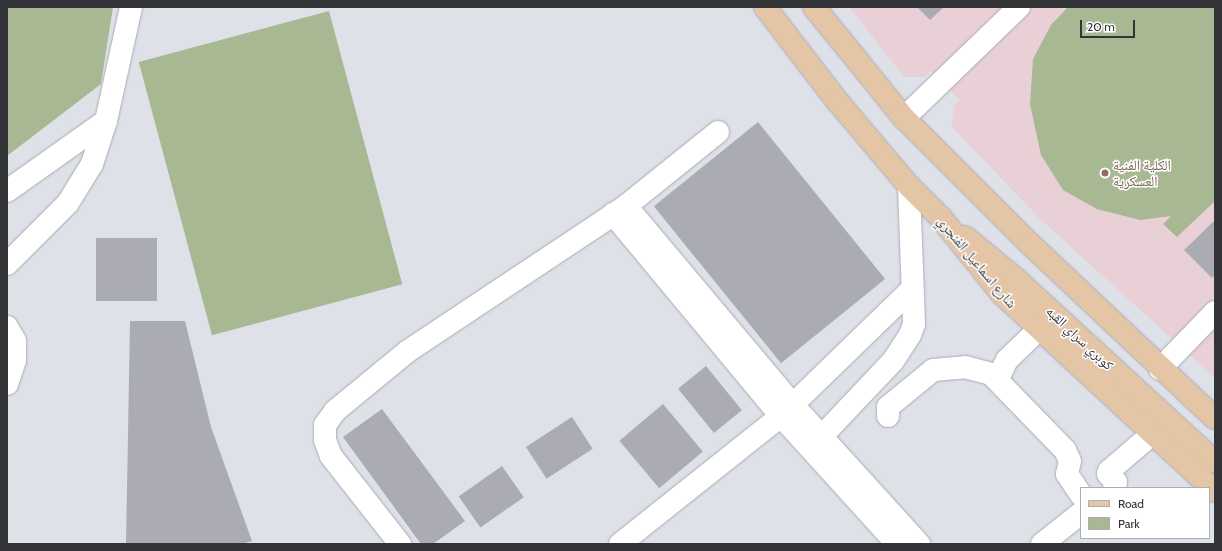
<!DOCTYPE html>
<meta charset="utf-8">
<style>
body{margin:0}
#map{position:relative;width:1222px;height:551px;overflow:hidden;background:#dfe1e9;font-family:Cabin,"Noto Naskh Arabic",sans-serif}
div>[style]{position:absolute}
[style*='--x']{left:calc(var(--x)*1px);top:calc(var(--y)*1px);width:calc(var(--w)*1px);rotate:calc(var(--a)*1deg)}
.education>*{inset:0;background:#e9d0d7}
.green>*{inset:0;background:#a7b892;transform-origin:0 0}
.building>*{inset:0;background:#ababb3;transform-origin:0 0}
.roads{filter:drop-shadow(0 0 1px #a9abb3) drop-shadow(0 0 1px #a9abb3)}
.minor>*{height:22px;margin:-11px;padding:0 11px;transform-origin:11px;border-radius:11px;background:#fff}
.major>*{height:22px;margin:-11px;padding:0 11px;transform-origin:11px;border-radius:11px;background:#e4c5a6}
.dots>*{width:11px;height:11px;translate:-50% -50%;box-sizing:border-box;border:2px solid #fff;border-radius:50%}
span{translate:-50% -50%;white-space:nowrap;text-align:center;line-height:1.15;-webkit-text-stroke:3px #fff;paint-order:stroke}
.education-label{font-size:14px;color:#785e54}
.left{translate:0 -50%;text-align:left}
.street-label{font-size:14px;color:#333437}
.frame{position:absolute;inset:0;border:8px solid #333437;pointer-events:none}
.legend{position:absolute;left:1080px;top:487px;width:130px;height:52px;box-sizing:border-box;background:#fff;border:1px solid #adaeaf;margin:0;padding:5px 7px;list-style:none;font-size:12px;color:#333437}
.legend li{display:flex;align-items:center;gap:8px;height:20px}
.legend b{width:20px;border:1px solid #adaeaf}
.scale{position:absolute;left:1080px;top:20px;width:55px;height:18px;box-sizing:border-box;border:2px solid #333437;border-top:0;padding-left:5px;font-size:12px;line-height:14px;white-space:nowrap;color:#333437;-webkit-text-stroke:3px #fff;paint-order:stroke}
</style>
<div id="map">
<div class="education">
<div style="clip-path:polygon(849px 7px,1215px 7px,1215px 378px,1040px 219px,951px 126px,955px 105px,960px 100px,931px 71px,925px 77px,904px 77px)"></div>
</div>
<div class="green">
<div style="clip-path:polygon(7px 7px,113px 7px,101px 84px,7px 156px)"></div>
<div style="clip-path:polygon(1068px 7px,1215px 7px,1215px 201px,1177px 237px,1163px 224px,1171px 216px,1140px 220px,1097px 209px,1063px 190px,1041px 155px,1030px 104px,1033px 59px,1051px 25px)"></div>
<div style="left:329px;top:11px;width:283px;height:197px;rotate:75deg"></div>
</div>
<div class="building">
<div style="clip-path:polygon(917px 7px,944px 7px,930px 20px)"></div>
<div style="left:758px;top:122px;width:202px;height:134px;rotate:51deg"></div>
<div style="clip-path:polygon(1215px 220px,1215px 275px,1212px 278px,1184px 250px)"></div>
<div style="left:96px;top:238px;width:61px;height:63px"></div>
<div style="clip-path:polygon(130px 321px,185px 321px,211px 427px,252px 541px,241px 544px,126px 544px)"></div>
<div style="left:706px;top:366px;width:57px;height:36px;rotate:51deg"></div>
<div style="left:663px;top:404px;width:62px;height:57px;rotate:50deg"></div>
<div style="clip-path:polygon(382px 409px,465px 521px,433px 544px,421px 544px,343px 437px)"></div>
<div style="left:572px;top:417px;width:38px;height:55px;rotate:57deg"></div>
<div style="left:502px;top:466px;width:38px;height:53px;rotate:55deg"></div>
</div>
<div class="roads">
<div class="minor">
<div style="--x:904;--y:118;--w:160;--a:-44"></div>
<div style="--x:7;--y:191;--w:121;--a:-35.3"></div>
<div style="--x:626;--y:206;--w:260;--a:50"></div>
<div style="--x:793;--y:405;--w:188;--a:47.8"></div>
<div style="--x:613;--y:214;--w:263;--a:50.3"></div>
<div style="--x:781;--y:416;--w:173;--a:47.8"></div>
<div style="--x:7;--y:264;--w:86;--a:-45"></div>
<div style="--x:68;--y:203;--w:46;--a:-58.4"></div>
<div style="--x:92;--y:164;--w:45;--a:-72"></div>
<div style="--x:106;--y:121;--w:117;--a:-77.6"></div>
<div style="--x:7;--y:327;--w:16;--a:60"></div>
<div style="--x:15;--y:341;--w:19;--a:90"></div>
<div style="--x:15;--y:360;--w:25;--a:108"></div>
<div style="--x:1160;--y:369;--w:79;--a:-46"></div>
<div style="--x:998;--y:379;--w:21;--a:-65"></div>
<div style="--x:1007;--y:360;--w:43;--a:-44.1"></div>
<div style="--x:888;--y:416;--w:9;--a:-90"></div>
<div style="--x:888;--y:407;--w:58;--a:-39.4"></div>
<div style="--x:933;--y:370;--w:32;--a:-5"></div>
<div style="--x:965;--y:367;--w:27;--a:15"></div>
<div style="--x:991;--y:374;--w:106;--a:45.8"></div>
<div style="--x:1065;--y:450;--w:12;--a:66"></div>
<div style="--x:1070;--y:461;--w:13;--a:103"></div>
<div style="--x:1067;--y:474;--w:25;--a:56"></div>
<div style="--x:822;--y:436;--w:103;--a:-46.6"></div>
<div style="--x:893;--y:361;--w:31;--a:-57"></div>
<div style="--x:910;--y:335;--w:12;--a:-70"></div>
<div style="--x:914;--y:324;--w:138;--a:-92.1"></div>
<div style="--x:1114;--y:488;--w:6;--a:-72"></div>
<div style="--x:1116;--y:482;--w:11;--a:-135"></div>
<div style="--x:1108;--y:474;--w:3;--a:-72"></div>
<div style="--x:1109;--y:471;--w:57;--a:-40.7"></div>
<div style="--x:400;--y:544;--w:112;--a:-128.1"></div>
<div style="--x:331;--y:456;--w:17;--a:-111"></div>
<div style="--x:325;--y:440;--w:15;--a:-90"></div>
<div style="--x:325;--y:425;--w:17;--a:-54"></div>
<div style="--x:335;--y:411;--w:94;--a:-39.4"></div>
<div style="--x:408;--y:351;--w:262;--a:-33.6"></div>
<div style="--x:626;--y:206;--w:118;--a:-38.8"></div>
<div style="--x:620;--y:544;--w:206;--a:-38.5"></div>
<div style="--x:781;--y:416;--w:182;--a:-44.1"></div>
<div style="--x:1042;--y:544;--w:50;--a:-38.5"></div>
</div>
<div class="major">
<div style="--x:765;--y:7;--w:120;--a:52.5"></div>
<div style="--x:838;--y:102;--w:110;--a:49.8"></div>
<div style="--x:909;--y:186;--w:45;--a:45"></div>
<div style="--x:941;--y:218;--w:97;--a:51.2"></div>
<div style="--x:1002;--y:294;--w:290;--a:42.8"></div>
<div style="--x:814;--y:7;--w:143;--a:51"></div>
<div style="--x:904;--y:118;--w:177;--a:45"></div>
<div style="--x:1029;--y:243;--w:255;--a:43.3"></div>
<div style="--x:965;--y:237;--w:66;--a:39.5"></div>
<div style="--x:1016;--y:279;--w:270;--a:42.6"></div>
</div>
</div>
<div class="dots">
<div style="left:1105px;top:173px;background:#8d6e63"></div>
</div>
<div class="education-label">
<span class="left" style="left:1113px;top:173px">الكلية الفنية<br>العسكرية</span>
</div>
<div class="street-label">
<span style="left:977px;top:262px;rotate:50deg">شارع اسماعيل الفنجري</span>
<span style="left:1080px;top:338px;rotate:43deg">كوبري سراي القبه</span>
</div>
<div class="frame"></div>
<ul class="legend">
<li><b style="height:5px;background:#e4c5a6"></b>Road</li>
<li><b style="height:11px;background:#a7b892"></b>Park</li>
</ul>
<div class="scale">20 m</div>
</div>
